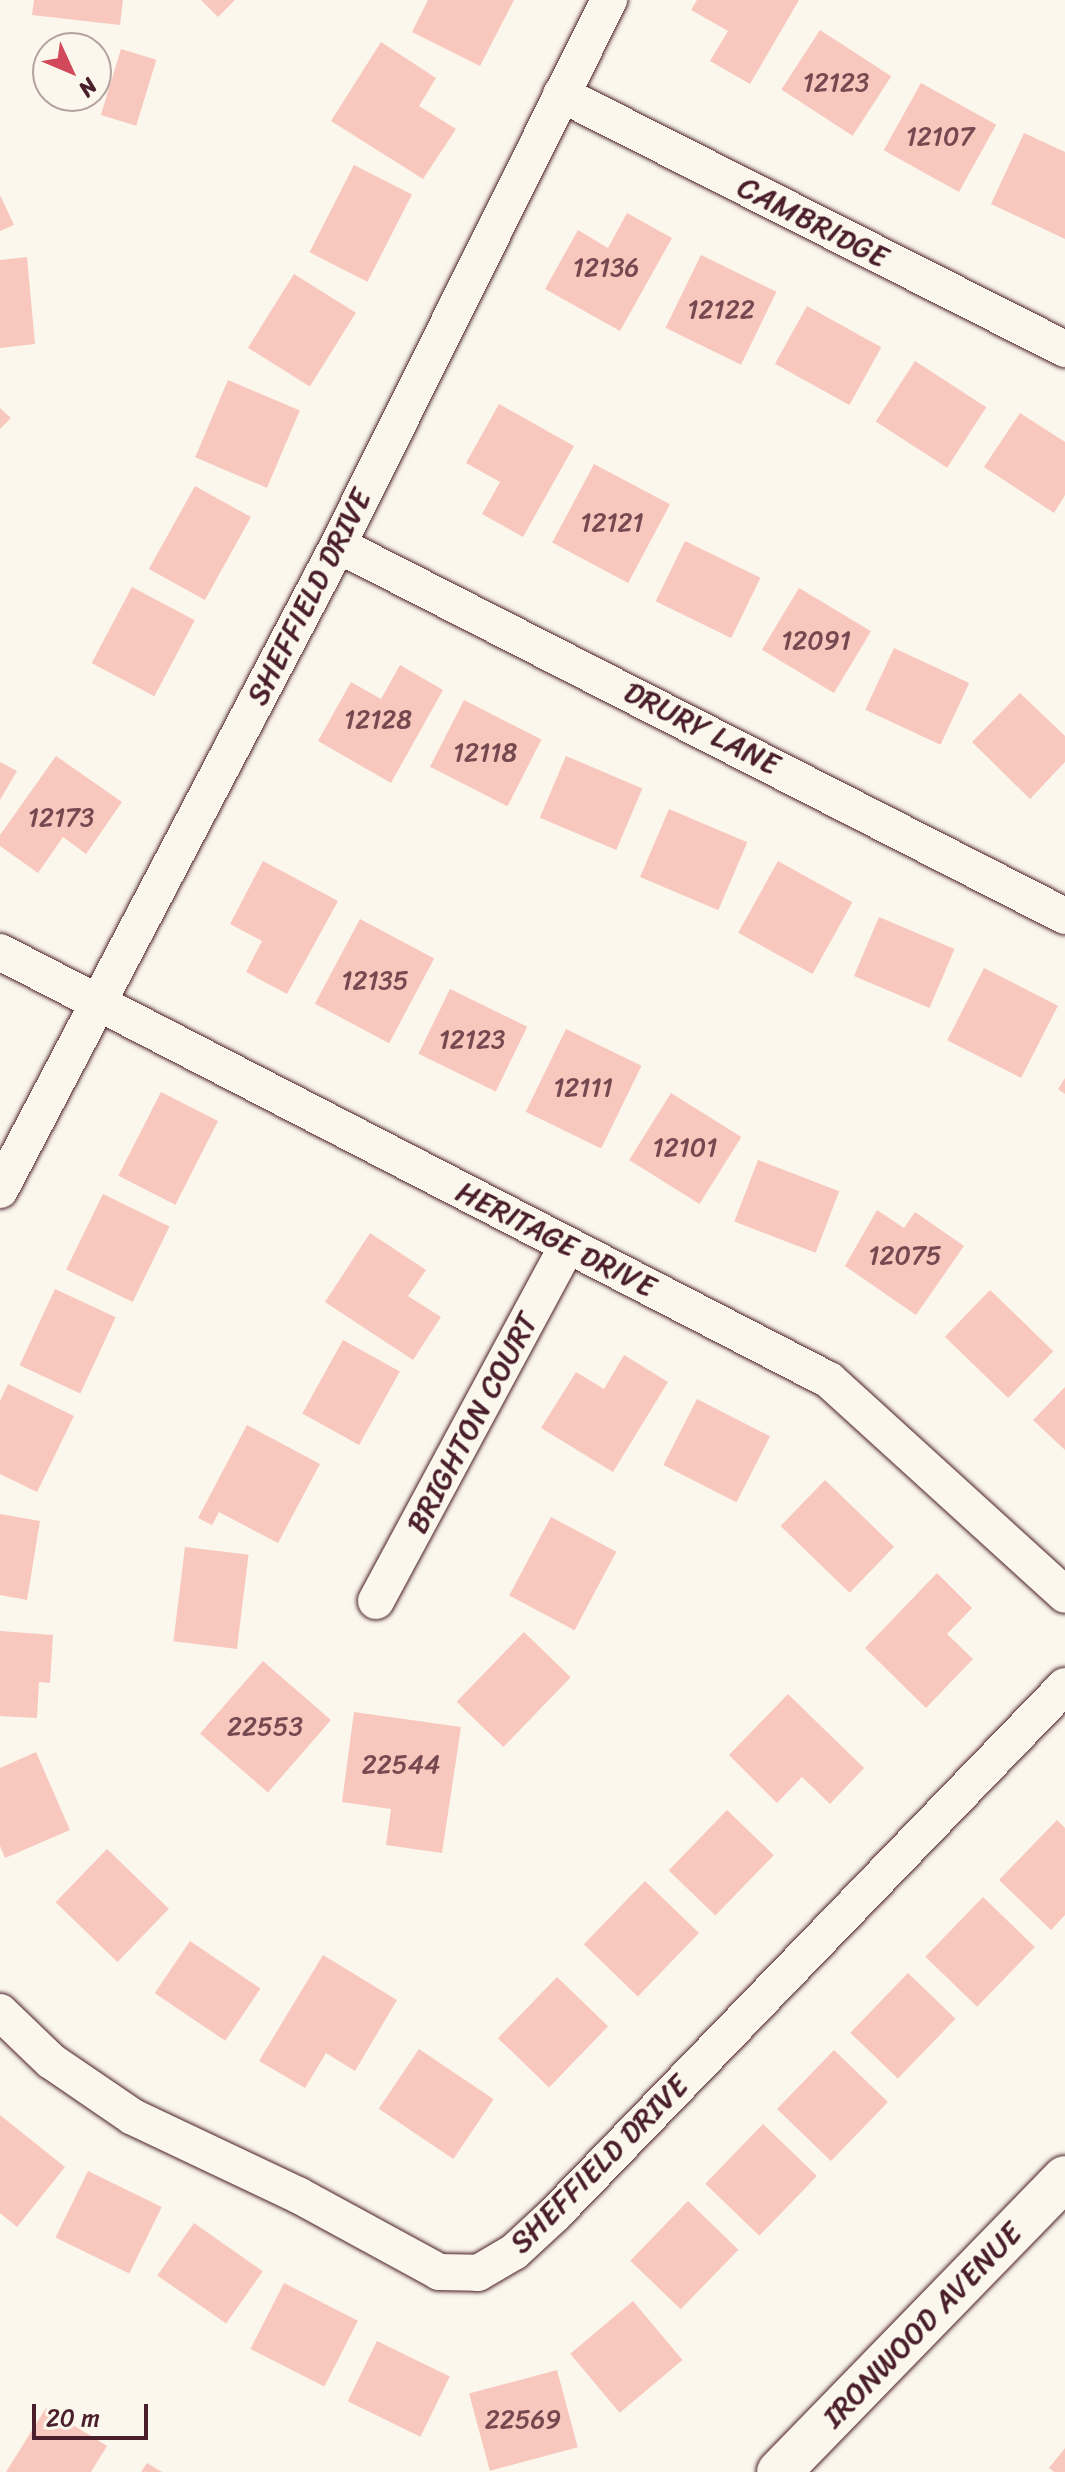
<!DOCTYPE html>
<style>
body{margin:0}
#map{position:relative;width:1065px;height:2472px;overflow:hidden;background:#fbf7ec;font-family:Sriracha,sans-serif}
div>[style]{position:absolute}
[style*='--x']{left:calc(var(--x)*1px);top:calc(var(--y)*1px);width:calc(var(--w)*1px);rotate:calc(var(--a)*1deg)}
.building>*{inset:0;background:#f8c8bf;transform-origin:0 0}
.roads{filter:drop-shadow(0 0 2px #4a1f2b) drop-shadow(0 0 2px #4a1f2b)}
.minor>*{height:36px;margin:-18px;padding:0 18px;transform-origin:18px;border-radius:18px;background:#fbf7ec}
.secondary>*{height:44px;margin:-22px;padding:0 22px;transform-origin:22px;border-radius:22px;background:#fbf7ec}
span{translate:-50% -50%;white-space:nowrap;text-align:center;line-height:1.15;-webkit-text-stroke:6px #fbf7ec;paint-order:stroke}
.number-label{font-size:26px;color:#764950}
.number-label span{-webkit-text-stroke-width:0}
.street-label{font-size:30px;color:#4a1f2b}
.north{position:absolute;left:32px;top:32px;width:80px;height:80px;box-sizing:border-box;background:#fbf7ec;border:2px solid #b4a19f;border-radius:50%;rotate:134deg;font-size:22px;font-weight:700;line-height:32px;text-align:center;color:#4a1f2b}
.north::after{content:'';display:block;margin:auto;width:28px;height:36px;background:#d1495b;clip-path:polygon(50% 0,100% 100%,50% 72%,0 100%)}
.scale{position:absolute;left:32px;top:2404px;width:116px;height:36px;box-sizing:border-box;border:4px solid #4a1f2b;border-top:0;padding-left:10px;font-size:24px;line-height:28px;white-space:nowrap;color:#4a1f2b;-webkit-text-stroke:6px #fbf7ec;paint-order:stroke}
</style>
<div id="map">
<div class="building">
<div style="clip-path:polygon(34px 0,123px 0,120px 25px,32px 15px)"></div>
<div style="clip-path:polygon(201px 0,235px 0,218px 17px)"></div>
<div style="clip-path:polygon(428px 0,514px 0,480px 66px,412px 32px)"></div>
<div style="clip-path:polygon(697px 0,799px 0,750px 84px,710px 61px,728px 31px,691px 10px)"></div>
<div style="left:820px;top:30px;width:85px;height:71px;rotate:33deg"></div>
<div style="clip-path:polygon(381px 42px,436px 78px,419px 106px,456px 129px,423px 179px,331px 121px)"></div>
<div style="left:121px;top:49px;width:37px;height:69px;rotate:17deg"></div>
<div style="left:921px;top:83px;width:86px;height:77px;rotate:29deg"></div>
<div style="clip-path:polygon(1024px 133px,1065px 152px,1065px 239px,991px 204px)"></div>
<div style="left:354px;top:165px;width:65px;height:98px;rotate:27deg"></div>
<div style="clip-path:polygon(0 195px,14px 225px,0 231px)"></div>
<div style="clip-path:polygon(627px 213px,672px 238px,620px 331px,545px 289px,578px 230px,608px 248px)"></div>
<div style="left:701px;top:255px;width:84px;height:81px;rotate:26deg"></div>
<div style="clip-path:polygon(27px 257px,35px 344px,0 348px,0 260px)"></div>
<div style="left:294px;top:274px;width:73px;height:87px;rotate:32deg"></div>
<div style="left:807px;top:306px;width:85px;height:66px;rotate:29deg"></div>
<div style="left:915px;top:361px;width:85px;height:72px;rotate:33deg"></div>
<div style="left:228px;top:380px;width:78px;height:84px;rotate:23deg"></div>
<div style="clip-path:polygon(499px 404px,574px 446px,523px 537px,482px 514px,500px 482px,466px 463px)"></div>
<div style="clip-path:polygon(0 408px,11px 418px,0 429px)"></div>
<div style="clip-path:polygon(1020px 413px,1065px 442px,1065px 495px,1054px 513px,984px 467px)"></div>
<div style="left:594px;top:464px;width:86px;height:89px;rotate:28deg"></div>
<div style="left:195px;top:486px;width:64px;height:95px;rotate:29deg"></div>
<div style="left:685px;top:541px;width:84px;height:67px;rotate:26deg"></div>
<div style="left:132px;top:587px;width:71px;height:86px;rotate:28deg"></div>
<div style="left:799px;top:588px;width:84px;height:72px;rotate:31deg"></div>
<div style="left:894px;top:648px;width:83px;height:68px;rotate:25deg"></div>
<div style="clip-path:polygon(400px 665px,443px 690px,391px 783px,318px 741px,351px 682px,381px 699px)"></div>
<div style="clip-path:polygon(1020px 693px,1065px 736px,1065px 762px,1030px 799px,972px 742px)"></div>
<div style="left:464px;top:700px;width:87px;height:75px;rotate:27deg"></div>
<div style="clip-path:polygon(56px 756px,122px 802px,86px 854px,63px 837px,38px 873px,0 846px,0 835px)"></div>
<div style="left:566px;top:756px;width:83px;height:67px;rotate:23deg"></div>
<div style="clip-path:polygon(0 762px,17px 771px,0 800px)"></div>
<div style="left:669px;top:809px;width:85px;height:74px;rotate:23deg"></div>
<div style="clip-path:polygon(263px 861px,338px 901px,287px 994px,246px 972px,262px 941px,230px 924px)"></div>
<div style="left:778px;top:861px;width:85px;height:82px;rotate:29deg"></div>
<div style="left:879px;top:917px;width:82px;height:64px;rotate:23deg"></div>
<div style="left:360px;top:919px;width:84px;height:96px;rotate:28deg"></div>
<div style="left:984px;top:968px;width:83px;height:81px;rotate:27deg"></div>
<div style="left:450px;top:989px;width:86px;height:72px;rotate:26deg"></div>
<div style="left:566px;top:1029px;width:84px;height:92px;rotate:26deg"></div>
<div style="clip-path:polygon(1065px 1078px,1065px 1094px,1058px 1089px)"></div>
<div style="left:161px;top:1092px;width:64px;height:94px;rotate:27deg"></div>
<div style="left:671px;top:1093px;width:83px;height:79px;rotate:32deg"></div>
<div style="left:758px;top:1160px;width:87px;height:66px;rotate:21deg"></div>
<div style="left:103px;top:1194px;width:74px;height:84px;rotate:26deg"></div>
<div style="clip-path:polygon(877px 1210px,904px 1228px,915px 1212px,964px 1246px,916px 1315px,845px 1266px)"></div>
<div style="clip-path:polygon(370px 1233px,426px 1270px,408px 1296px,441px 1317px,413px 1360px,325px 1302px)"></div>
<div style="left:55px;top:1289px;width:67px;height:84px;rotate:25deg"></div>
<div style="left:990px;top:1290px;width:88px;height:65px;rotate:44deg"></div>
<div style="left:343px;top:1340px;width:65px;height:84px;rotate:29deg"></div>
<div style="clip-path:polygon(624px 1355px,668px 1382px,613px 1472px,541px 1428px,576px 1372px,604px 1389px)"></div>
<div style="clip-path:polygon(8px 1384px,74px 1416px,37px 1492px,0 1474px,0 1401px)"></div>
<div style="clip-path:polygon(1065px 1387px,1065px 1450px,1033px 1420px)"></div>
<div style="left:697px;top:1399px;width:82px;height:74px;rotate:27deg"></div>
<div style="clip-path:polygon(247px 1425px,320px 1464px,278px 1543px,219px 1512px,212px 1525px,198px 1518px)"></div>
<div style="left:825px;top:1480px;width:96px;height:64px;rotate:44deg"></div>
<div style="clip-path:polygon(0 1514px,40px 1521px,27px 1600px,0 1595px)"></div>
<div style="left:551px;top:1517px;width:74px;height:89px;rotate:28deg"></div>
<div style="left:185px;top:1547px;width:64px;height:95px;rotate:7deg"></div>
<div style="clip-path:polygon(937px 1573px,972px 1608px,947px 1634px,973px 1659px,926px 1708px,865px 1648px)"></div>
<div style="clip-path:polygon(0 1631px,53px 1635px,50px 1683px,39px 1682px,37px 1718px,0 1716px)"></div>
<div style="left:524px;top:1632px;width:65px;height:97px;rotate:44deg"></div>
<div style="left:263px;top:1661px;width:90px;height:96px;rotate:41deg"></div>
<div style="clip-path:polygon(788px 1694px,864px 1768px,830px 1804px,802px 1777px,777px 1803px,729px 1755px)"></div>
<div style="clip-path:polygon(354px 1712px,461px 1727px,442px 1853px,386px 1845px,391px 1809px,342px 1802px)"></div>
<div style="clip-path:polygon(36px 1752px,70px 1830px,5px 1858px,0 1846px,0 1768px)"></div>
<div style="left:727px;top:1810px;width:65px;height:84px;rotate:44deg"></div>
<div style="clip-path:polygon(1057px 1820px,1065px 1828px,1065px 1915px,1051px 1930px,999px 1880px)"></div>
<div style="left:107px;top:1849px;width:86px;height:74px;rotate:44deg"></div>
<div style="left:645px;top:1881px;width:75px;height:88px;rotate:44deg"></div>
<div style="left:983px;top:1897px;width:72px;height:83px;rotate:44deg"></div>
<div style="left:190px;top:1941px;width:85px;height:63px;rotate:34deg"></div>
<div style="clip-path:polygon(323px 1955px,397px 2000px,355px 2071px,326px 2053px,305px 2088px,259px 2061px)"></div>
<div style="left:908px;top:1973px;width:66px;height:83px;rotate:44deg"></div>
<div style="left:557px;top:1977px;width:71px;height:85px;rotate:44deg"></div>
<div style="left:419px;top:2049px;width:90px;height:72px;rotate:34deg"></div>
<div style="left:834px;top:2050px;width:75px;height:82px;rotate:44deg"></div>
<div style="clip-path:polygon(0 2115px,65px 2167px,17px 2227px,0 2213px)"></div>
<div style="left:763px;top:2124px;width:75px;height:83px;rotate:44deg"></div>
<div style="left:88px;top:2171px;width:82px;height:74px;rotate:26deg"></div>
<div style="left:688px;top:2201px;width:70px;height:83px;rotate:44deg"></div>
<div style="left:194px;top:2223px;width:84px;height:64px;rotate:35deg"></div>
<div style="left:284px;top:2283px;width:83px;height:74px;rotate:27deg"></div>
<div style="left:633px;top:2301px;width:77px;height:82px;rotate:50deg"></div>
<div style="left:377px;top:2341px;width:81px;height:67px;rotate:26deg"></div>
<div style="left:557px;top:2370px;width:80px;height:91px;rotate:75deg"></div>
<div style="clip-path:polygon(46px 2408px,107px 2446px,91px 2472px,6px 2472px)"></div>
<div style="clip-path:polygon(1065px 2448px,1065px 2472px,1054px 2472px,1049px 2468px)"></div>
<div style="clip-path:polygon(147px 2463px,162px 2472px,141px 2472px)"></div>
</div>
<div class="roads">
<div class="minor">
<div style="--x:561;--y:94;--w:565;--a:26.84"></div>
<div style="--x:338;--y:545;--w:816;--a:27.04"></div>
<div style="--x:0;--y:952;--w:933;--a:27.31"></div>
<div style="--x:829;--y:1380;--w:319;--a:42.3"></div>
<div style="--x:0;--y:1190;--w:728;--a:-62.34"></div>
<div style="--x:338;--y:545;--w:609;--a:-63.56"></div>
<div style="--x:376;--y:1601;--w:404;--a:-61.7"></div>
<div style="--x:0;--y:2012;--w:71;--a:43.9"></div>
<div style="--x:51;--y:2061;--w:99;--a:34.3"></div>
<div style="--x:133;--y:2117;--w:183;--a:25.3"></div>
<div style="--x:298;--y:2195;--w:161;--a:28.6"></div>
<div style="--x:439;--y:2272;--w:39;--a:1"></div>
<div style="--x:478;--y:2273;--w:42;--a:-30.3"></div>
<div style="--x:514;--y:2252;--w:56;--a:-42.8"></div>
<div style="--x:555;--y:2214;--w:734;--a:-45.99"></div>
</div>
<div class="secondary">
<div style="--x:779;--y:2472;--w:410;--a:-45.8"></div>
</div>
</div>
<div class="number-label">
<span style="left:836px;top:83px">12123</span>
<span style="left:940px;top:137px">12107</span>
<span style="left:606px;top:268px">12136</span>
<span style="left:721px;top:310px">12122</span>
<span style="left:612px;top:523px">12121</span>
<span style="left:816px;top:641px">12091</span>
<span style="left:378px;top:720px">12128</span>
<span style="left:485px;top:753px">12118</span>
<span style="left:61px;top:818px">12173</span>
<span style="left:375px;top:981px">12135</span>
<span style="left:472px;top:1040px">12123</span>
<span style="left:583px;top:1088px">12111</span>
<span style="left:685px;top:1148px">12101</span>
<span style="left:905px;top:1256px">12075</span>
<span style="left:265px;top:1727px">22553</span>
<span style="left:401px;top:1765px">22544</span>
<span style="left:523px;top:2420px">22569</span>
</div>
<div class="street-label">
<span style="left:813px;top:222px;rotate:27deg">CAMBRIDGE</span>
<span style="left:309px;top:597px;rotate:-63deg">SHEFFIELD DRIVE</span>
<span style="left:702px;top:728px;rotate:27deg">DRURY LANE</span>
<span style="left:556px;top:1239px;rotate:27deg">HERITAGE DRIVE</span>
<span style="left:472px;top:1423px;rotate:-62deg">BRIGHTON COURT</span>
<span style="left:599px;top:2164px;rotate:-45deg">SHEFFIELD DRIVE</span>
<span style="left:922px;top:2325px;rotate:-46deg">IRONWOOD AVENUE</span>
</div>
<div class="north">N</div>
<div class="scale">20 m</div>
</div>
